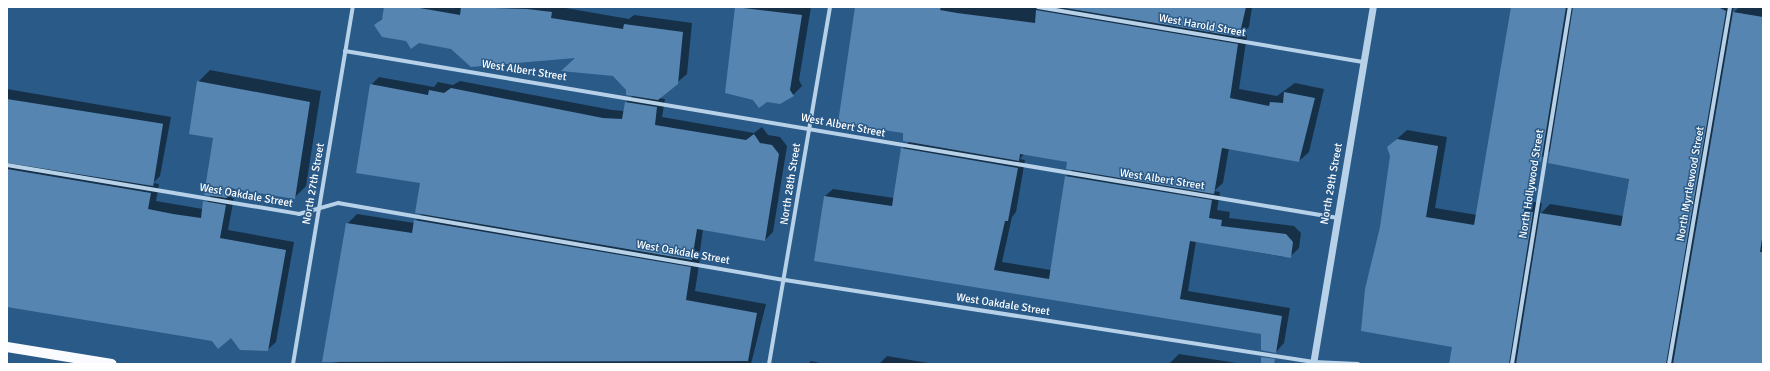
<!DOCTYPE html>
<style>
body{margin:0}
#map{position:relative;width:1770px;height:371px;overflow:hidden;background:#2a5a88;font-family:Signika,sans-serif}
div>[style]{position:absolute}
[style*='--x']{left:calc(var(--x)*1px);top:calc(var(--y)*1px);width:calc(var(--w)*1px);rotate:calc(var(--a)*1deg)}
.shadow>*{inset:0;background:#0007}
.building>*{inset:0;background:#5685b1;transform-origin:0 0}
.minor>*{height:4px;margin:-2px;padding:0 2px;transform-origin:2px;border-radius:2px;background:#b7d1e8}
.tertiary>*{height:7px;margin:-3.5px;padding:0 3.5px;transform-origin:3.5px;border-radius:3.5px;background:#b7d1e8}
.primary>*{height:10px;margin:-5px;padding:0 5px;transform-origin:5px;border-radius:5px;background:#f9fbfe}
span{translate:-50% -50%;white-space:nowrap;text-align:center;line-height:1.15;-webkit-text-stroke:3px #2a5a88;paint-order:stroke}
.street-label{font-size:11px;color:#fff}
.frame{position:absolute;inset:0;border:8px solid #fff;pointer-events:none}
</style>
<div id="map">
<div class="shadow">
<div style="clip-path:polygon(385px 7px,560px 7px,629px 19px,634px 15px,692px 23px,687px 74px,659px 98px,665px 99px,662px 117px,754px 133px,762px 127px,768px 135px,780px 137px,787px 146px,773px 232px,765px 240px,703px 229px,700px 251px,694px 257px,700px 258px,695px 291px,766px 304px,751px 364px,348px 364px,323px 361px,347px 224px,357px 214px,414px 223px,422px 213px,421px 182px,371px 85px,379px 77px,434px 87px,438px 82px,453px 85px,460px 81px,612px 110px,625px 111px,626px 102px,633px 95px,613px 75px,577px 57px,451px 48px,406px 40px,375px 25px,383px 17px)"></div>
<div style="clip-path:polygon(736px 7px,811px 7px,799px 80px,802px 86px,793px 95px,754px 99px,726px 92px)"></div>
<div style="clip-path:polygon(evenodd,856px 7px,1252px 7px,1249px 27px,1241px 34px,1247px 35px,1239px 89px,1277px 96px,1295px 83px,1324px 89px,1309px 152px,1299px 161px,1229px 148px,1223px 183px,1214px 191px,1220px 192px,1217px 210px,1230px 212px,1229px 218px,1294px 226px,1301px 233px,1299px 248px,1290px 257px,1283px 257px,1196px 241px,1188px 291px,1290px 308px,1284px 343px,1276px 352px,1262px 333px,816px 260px,824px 197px,833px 189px,894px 198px,902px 149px,910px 141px,856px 7px,1024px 154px,1068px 161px,1073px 169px,1066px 176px,1051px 270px,1002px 262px,1012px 217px,1016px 212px,1025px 160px,1020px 159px,1024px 154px)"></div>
<div style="clip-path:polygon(evenodd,1513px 7px,1734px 7px,1732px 14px,1739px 7px,1763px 7px,1763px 364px,1451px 364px,1453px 346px,1381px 227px,1392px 156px,1388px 147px,1407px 130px,1447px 137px,1435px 208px,1477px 215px,1513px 7px,1551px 150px,1629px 178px,1623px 216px,1550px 204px,1540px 214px,1542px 203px,1533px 202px,1539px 160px,1551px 150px)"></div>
<div style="clip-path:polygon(210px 70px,321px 91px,306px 186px,294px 198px,235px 188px,228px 196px,234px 197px,228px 230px,294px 242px,276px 342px,267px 350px,231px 337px,213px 340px,7px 306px,7px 89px,171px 117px,160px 176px,153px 183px,159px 184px,156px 201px,203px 209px,211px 195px,215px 137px,198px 82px)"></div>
<div style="clip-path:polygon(1179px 354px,1243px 364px,1169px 364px)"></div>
<div style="clip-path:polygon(887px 356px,934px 364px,868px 364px,880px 363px)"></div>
<div style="clip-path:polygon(811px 361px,825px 364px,808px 364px)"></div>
</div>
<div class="building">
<div style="clip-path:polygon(384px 7px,414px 7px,460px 15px,461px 7px,527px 9px,552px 12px,551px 18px,623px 29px,624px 24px,683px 32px,678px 84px,658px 100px,626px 95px,626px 90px,613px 76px,561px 71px,575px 58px,471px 67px,451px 49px,419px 43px,411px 49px,406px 41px,382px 37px,374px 25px,382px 19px)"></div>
<div style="clip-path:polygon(735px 7px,802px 15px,790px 90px,794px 96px,780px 104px,767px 102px,759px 108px,753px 100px,725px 93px)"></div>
<div style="clip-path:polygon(855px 7px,941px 7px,940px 10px,957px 13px,1035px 23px,1036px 10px,1238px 44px,1230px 98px,1269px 106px,1270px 102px,1283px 103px,1284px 92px,1315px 98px,1299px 162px,1222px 148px,1214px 194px,1066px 169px,1067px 162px,1020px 154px,1019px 161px,903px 141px,903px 133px,838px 123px)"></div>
<div style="clip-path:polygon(1059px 7px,1246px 7px,1239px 37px)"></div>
<div style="clip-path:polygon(1511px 7px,1566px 7px,1541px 162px,1533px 159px,1532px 162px,1524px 211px,1533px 212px,1509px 364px,1449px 364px,1452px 347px,1361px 331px,1365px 289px,1380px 227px,1390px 156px,1387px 147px,1397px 139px,1438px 146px,1426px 217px,1474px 225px)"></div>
<div style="clip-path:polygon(1573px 7px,1718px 7px,1726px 11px,1666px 364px,1516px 364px,1540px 213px,1621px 226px,1629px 179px,1548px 163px)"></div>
<div style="clip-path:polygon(1733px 12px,1763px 17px,1763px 232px,1760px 252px,1763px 252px,1763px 364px,1673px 364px)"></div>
<div style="clip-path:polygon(197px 81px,310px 102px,295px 199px,229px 188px,227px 198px,204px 195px,213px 138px,189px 134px)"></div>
<div style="clip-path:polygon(370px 84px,428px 95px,429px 90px,444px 93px,451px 88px,603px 118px,622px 119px,625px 102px,657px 107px,655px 125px,746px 140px,754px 134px,760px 143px,772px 145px,779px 154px,765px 241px,697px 229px,692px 260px,415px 213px,420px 183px,356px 173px)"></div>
<div style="left:7px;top:99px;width:158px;height:63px;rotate:9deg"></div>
<div style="clip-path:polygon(901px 148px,1018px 168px,1008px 221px,1005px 221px,994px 270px,1049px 279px,1065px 176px,1212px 200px,1209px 218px,1222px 220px,1221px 226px,1286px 234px,1293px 242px,1291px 258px,1190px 241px,1180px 299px,1282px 316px,1276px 353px,1261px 350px,1261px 334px,814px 261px,824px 196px,892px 206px)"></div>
<div style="clip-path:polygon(7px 169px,151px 193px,148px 209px,173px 214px,201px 218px,203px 201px,226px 205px,220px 238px,286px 250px,268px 351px,240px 350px,231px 338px,218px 349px,212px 341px,7px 307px)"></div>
<div style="clip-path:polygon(414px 220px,691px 267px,686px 300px,757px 313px,748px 361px,322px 362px,346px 223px,412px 233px)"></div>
<div style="clip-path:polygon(1261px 357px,1275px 359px,1274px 364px,1261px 364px)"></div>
</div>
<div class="minor">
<div style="--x:1038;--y:7;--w:331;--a:9.6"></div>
<div style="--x:345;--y:51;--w:1007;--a:9.55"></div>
<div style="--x:7;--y:165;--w:296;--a:9.5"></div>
<div style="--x:299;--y:214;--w:41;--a:-15.8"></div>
<div style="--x:338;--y:203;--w:454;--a:9.8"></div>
<div style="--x:785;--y:280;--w:535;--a:8.81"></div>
<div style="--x:1314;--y:362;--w:44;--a:2.6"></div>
<div style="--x:293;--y:364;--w:362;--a:-80.5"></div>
<div style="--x:769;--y:364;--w:362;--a:-80.3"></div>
<div style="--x:1512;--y:364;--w:362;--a:-80.8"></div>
<div style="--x:1669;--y:364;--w:362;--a:-80.3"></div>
</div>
<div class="tertiary">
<div style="--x:1313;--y:364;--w:362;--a:-80.5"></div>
</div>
<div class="primary">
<div style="--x:7;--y:347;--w:106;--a:9.2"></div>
</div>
<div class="street-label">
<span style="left:1202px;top:26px;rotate:10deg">West Harold Street</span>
<span style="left:524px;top:71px;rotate:9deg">West Albert Street</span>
<span style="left:843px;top:126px;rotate:11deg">West Albert Street</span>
<span style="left:1162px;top:180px;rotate:9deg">West Albert Street</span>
<span style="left:314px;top:184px;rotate:-80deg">North 27th Street</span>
<span style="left:791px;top:184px;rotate:-81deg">North 28th Street</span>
<span style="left:1332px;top:184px;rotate:-80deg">North 29th Street</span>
<span style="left:1532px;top:184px;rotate:-81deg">North Hollywood Street</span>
<span style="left:1691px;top:184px;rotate:-80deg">North Myrtlewood Street</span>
<span style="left:246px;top:196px;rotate:10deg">West Oakdale Street</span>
<span style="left:683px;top:253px;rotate:10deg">West Oakdale Street</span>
<span style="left:1003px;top:305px;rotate:9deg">West Oakdale Street</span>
</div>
<div class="frame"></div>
</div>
